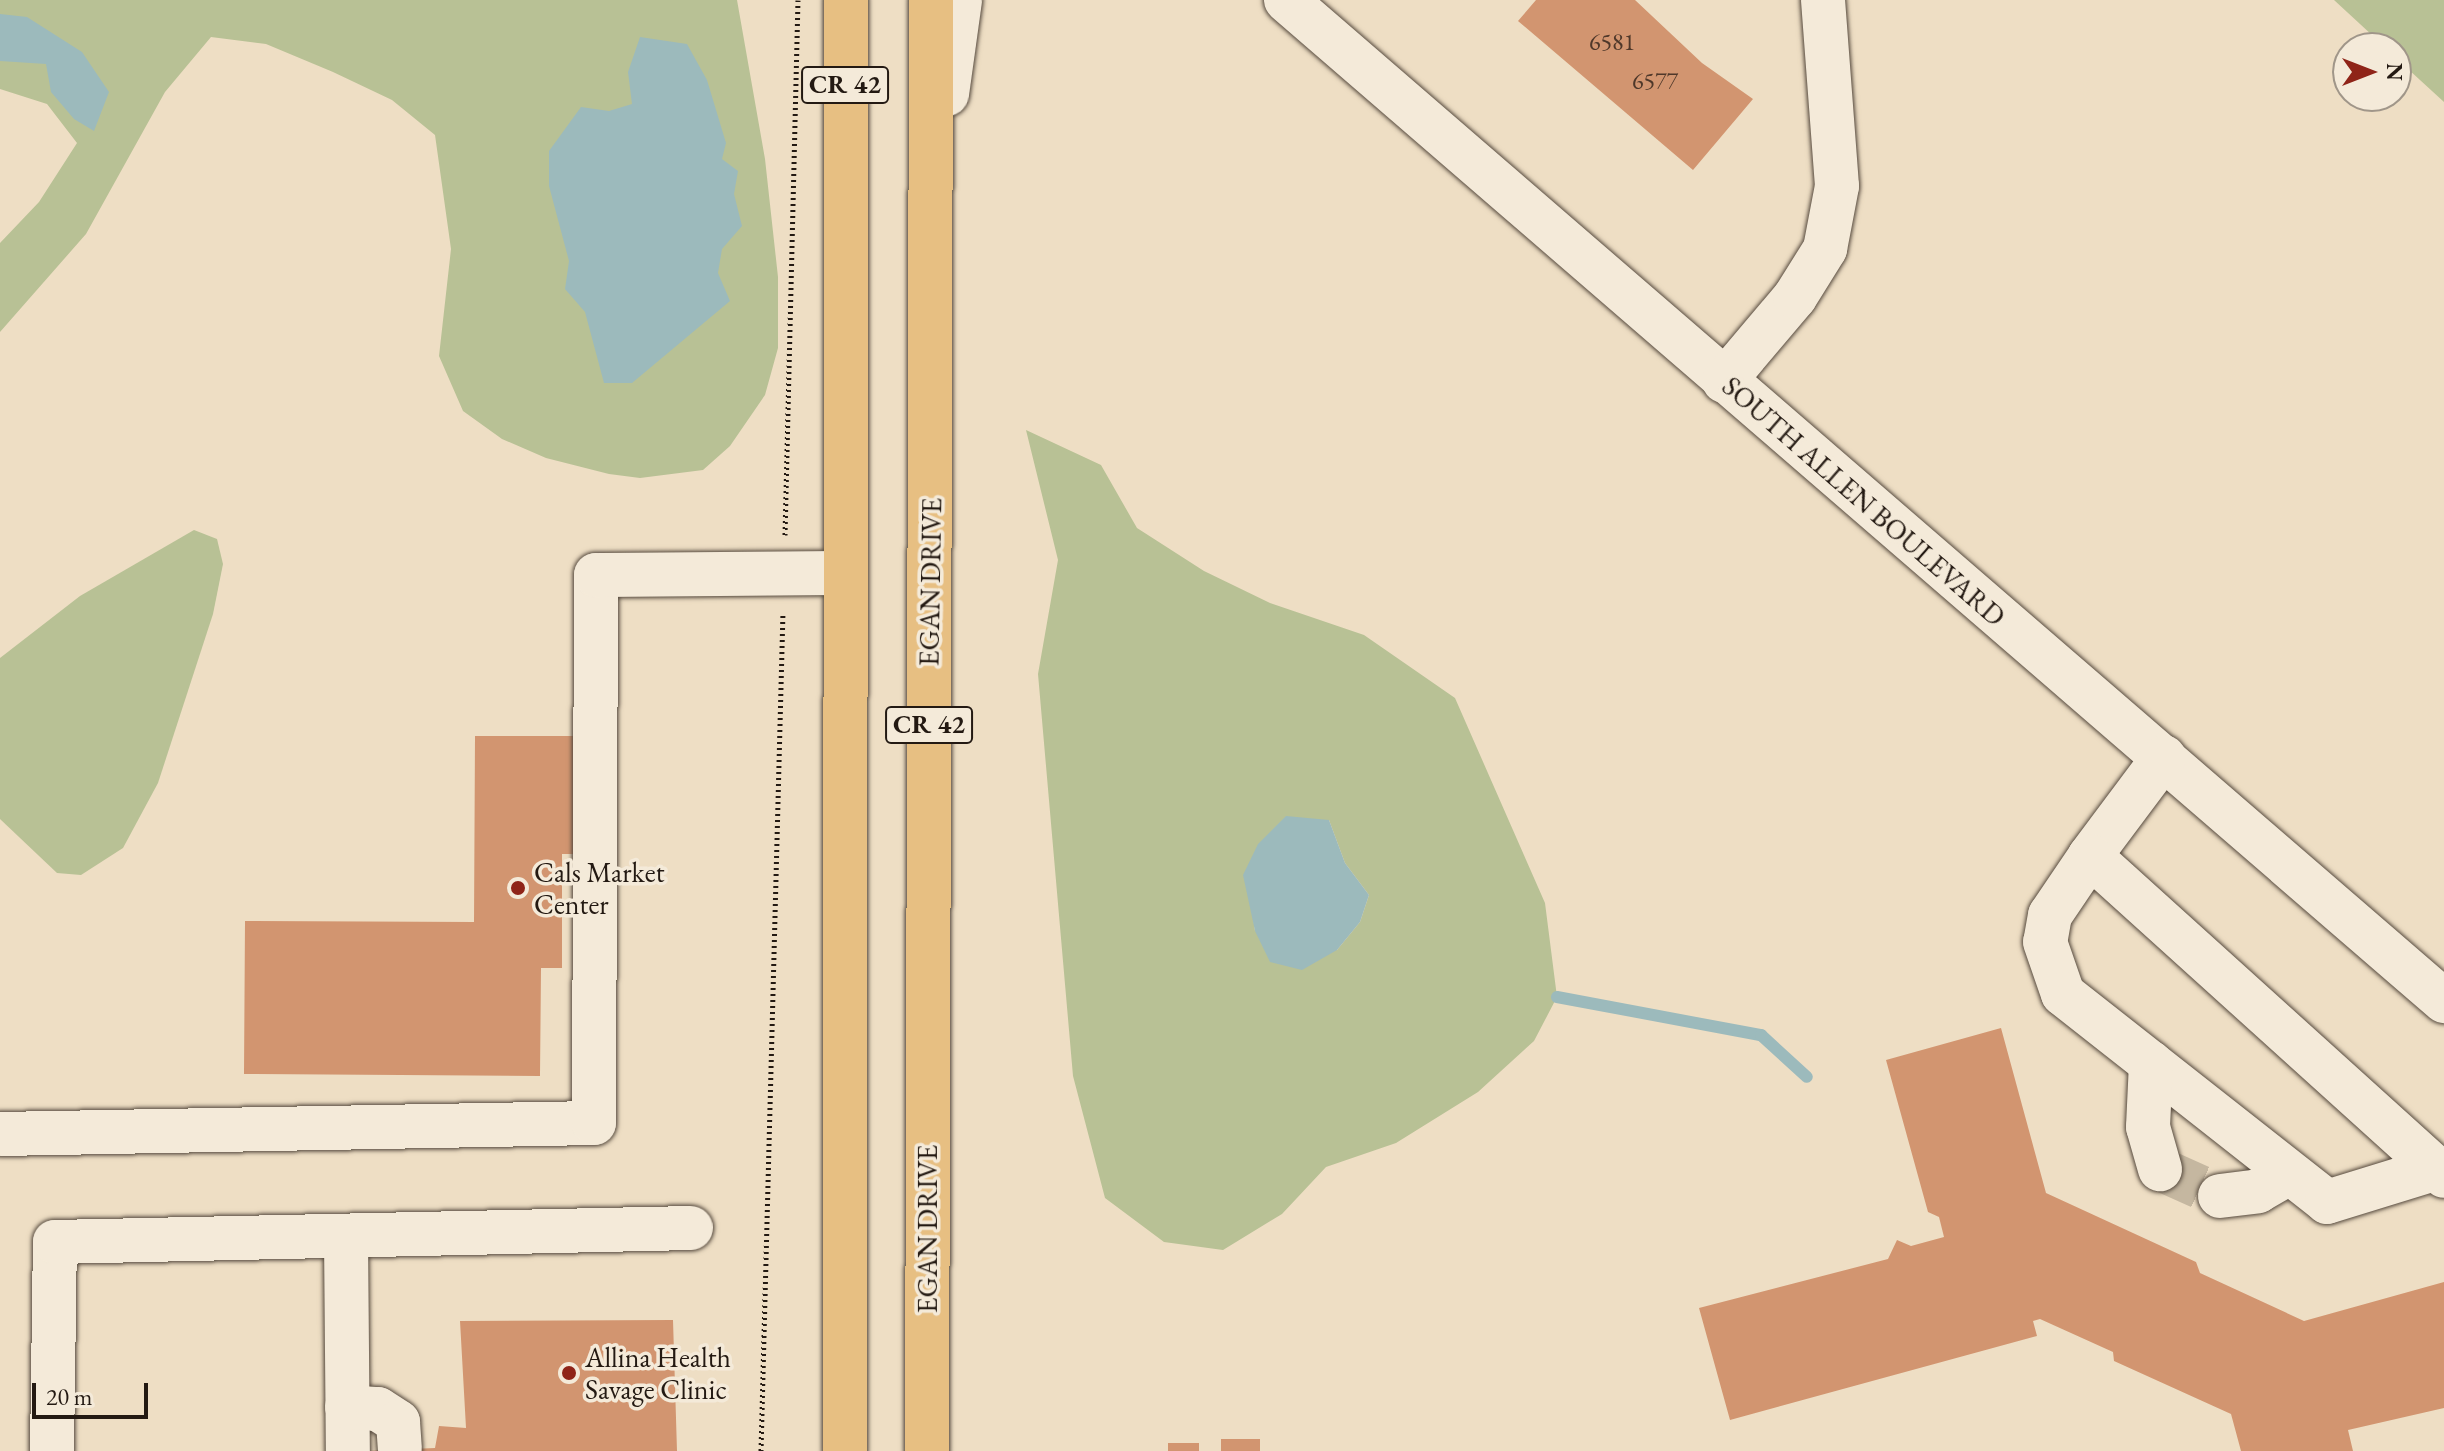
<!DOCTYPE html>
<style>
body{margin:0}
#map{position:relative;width:2444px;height:1451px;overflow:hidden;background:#eedec4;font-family:"EB Garamond",serif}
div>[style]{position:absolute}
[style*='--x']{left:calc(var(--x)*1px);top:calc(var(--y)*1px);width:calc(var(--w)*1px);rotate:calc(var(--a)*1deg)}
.green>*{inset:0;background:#b8c195}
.water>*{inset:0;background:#9cbabc}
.stream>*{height:12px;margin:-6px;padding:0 6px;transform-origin:6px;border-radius:6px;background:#9cbabc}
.building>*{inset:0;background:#d29570;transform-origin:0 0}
.minor-tunnel>*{height:44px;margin-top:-22px;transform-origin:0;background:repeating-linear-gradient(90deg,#c5b7a0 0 44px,transparent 0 66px)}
.path>*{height:5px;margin-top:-2.5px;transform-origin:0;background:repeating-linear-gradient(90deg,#231912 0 2px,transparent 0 6px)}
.roads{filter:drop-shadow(0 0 2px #564a3e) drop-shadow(0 0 2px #564a3e)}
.minor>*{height:44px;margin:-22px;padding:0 22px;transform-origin:22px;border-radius:22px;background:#f4ead9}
.highway>*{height:44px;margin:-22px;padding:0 22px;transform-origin:22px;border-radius:22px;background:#e7bf82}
.dots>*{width:22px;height:22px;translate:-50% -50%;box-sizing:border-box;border:4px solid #f4ead9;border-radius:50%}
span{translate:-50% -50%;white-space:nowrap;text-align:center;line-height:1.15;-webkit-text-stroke:7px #f4ead9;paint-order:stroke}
.number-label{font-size:24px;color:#4f382a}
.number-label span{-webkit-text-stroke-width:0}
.shield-label span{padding:2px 6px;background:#f4ead9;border:2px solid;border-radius:6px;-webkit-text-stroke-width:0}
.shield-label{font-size:26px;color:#231912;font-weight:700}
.street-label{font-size:28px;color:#231912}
.poi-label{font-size:28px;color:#231912}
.left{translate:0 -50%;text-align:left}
.north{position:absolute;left:2332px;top:32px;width:80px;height:80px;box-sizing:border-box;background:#f4ead9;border:2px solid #a09689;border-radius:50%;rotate:90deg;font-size:22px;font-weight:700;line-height:32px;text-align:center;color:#231912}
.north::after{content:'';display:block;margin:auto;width:28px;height:36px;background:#8f2418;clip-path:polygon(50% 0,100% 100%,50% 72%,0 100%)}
.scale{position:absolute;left:32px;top:1383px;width:116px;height:36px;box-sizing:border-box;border:4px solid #231912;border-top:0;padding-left:10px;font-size:24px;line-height:28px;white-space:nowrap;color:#231912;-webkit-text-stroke:6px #f4ead9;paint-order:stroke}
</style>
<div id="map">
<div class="green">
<div style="clip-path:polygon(0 0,737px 0,765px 159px,778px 277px,778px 348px,765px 395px,730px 446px,703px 470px,640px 478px,609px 474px,546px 458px,502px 439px,463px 411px,439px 356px,451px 249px,435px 135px,392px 100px,333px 72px,266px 44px,211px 37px,165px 92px,86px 234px,0 332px,0 243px,39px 202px,77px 143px,47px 104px,0 89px)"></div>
<div style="clip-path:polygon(2334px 0,2444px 0,2444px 102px,2396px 58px,2396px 48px,2386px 48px)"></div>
<div style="clip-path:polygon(evenodd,1026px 430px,1101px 465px,1137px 528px,1204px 571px,1270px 603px,1364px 635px,1455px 698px,1545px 903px,1557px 997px,1534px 1041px,1478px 1092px,1396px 1143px,1326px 1167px,1282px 1214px,1223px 1250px,1164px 1242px,1105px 1198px,1073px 1076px,1038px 674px,1058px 560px,1026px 430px,1329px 820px,1345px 863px,1369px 895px,1360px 922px,1337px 950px,1255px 931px,1251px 903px,1329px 820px)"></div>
<div style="clip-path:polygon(194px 530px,217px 539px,223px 564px,213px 614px,158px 783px,123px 848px,81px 875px,57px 873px,0 819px,0 658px,80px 596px)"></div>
</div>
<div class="water">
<div style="clip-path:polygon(0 14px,27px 17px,82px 52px,109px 92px,94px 131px,74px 119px,51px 92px,46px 64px,0 61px)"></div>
<div style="clip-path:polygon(640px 37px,687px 44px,707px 80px,726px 143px,722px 159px,738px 171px,734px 194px,742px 226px,722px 249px,718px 273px,730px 301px,632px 383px,604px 383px,585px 312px,565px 289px,569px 261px,549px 186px,549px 151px,581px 107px,609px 111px,632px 104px,628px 72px)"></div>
<div style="clip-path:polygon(1286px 816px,1329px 820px,1345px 863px,1369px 895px,1360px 922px,1337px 950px,1302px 970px,1270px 962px,1255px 931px,1243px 875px,1258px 844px)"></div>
</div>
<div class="stream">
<div style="--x:1557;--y:997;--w:208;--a:10.6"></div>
<div style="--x:1761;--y:1035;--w:62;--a:42.4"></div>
</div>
<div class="building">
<div style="clip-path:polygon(1536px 0,1635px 0,1702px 63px,1753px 99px,1693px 170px,1518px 21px)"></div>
<div style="clip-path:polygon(475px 736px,577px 736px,576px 854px,562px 854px,562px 968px,541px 968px,540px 1076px,244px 1074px,245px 921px,474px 922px)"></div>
<div style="clip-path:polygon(2001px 1028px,2046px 1193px,2196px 1262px,2200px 1273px,2304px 1321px,2444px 1282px,2444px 1408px,2348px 1430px,2353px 1451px,2241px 1451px,2231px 1414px,2114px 1361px,2113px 1352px,2040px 1319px,2033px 1321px,2037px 1336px,1730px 1420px,1699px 1308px,1888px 1259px,1897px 1240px,1911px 1246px,1944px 1237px,1939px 1217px,1928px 1212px,1886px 1060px)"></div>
<div style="clip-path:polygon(673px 1320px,677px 1451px,366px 1451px,435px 1448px,439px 1426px,466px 1428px,460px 1321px)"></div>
<div style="left:1221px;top:1439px;width:39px;height:12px"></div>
<div style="left:1168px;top:1443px;width:31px;height:8px"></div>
</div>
<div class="minor-tunnel">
<div style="--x:2160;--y:1169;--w:66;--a:24.2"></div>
</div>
<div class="path">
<div style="--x:785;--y:535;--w:535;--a:-88.61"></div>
<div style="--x:761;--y:1451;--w:838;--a:-88.5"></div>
</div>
<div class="roads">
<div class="minor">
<div style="--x:1286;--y:0;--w:1531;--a:40.84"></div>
<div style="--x:947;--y:94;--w:95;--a:-82.1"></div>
<div style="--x:1724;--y:381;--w:110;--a:-49.8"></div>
<div style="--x:1795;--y:297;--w:57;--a:-58"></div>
<div style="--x:1825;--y:249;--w:64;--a:-79.2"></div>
<div style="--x:1837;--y:186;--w:187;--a:-94.3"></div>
<div style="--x:2164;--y:757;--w:124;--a:126.8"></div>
<div style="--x:2090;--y:856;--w:477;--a:42.1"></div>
<div style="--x:2090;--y:856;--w:71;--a:124.1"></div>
<div style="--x:2050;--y:915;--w:27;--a:100"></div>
<div style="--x:2045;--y:942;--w:55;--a:70.9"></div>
<div style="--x:2063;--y:994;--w:336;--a:38.2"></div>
<div style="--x:2327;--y:1202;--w:112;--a:-17.1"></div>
<div style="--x:2151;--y:1063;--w:64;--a:92.7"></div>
<div style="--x:2148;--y:1127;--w:44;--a:74.1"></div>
<div style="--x:0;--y:1134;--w:594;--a:-1.06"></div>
<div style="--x:594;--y:1123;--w:548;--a:-89.79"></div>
<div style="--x:596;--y:575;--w:249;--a:-0.5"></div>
<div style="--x:2220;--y:1196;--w:38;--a:-7"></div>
<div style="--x:2258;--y:1191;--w:36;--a:-30"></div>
<div style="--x:346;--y:1237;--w:214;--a:89.5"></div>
<div style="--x:347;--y:1407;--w:31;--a:4"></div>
<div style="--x:378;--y:1409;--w:24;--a:33"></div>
<div style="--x:398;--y:1422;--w:26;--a:86"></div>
<div style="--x:52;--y:1451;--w:209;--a:-89.2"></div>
<div style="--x:55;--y:1242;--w:636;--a:-1.26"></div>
</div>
<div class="highway">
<div style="--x:845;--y:1451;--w:1451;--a:-89.96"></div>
<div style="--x:927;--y:1451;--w:1451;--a:-89.84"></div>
</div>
</div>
<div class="dots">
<div style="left:518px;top:888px;background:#8f2418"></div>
<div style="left:569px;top:1373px;background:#8f2418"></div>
</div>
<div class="number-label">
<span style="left:1612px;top:42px">6581</span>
<span style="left:1655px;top:81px">6577</span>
</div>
<div class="shield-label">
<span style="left:845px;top:85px">CR 42</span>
<span style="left:929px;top:725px">CR 42</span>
</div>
<div class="street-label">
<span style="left:1864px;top:501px;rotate:41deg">SOUTH ALLEN BOULEVARD</span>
<span style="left:930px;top:582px;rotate:-89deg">EGAN DRIVE</span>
<span style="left:927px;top:1229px;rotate:-90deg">EGAN DRIVE</span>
</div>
<div class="poi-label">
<span class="left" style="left:534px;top:888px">Cals Market<br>Center</span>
<span class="left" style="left:585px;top:1373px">Allina Health<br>Savage Clinic</span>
</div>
<div class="north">N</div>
<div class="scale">20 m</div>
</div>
